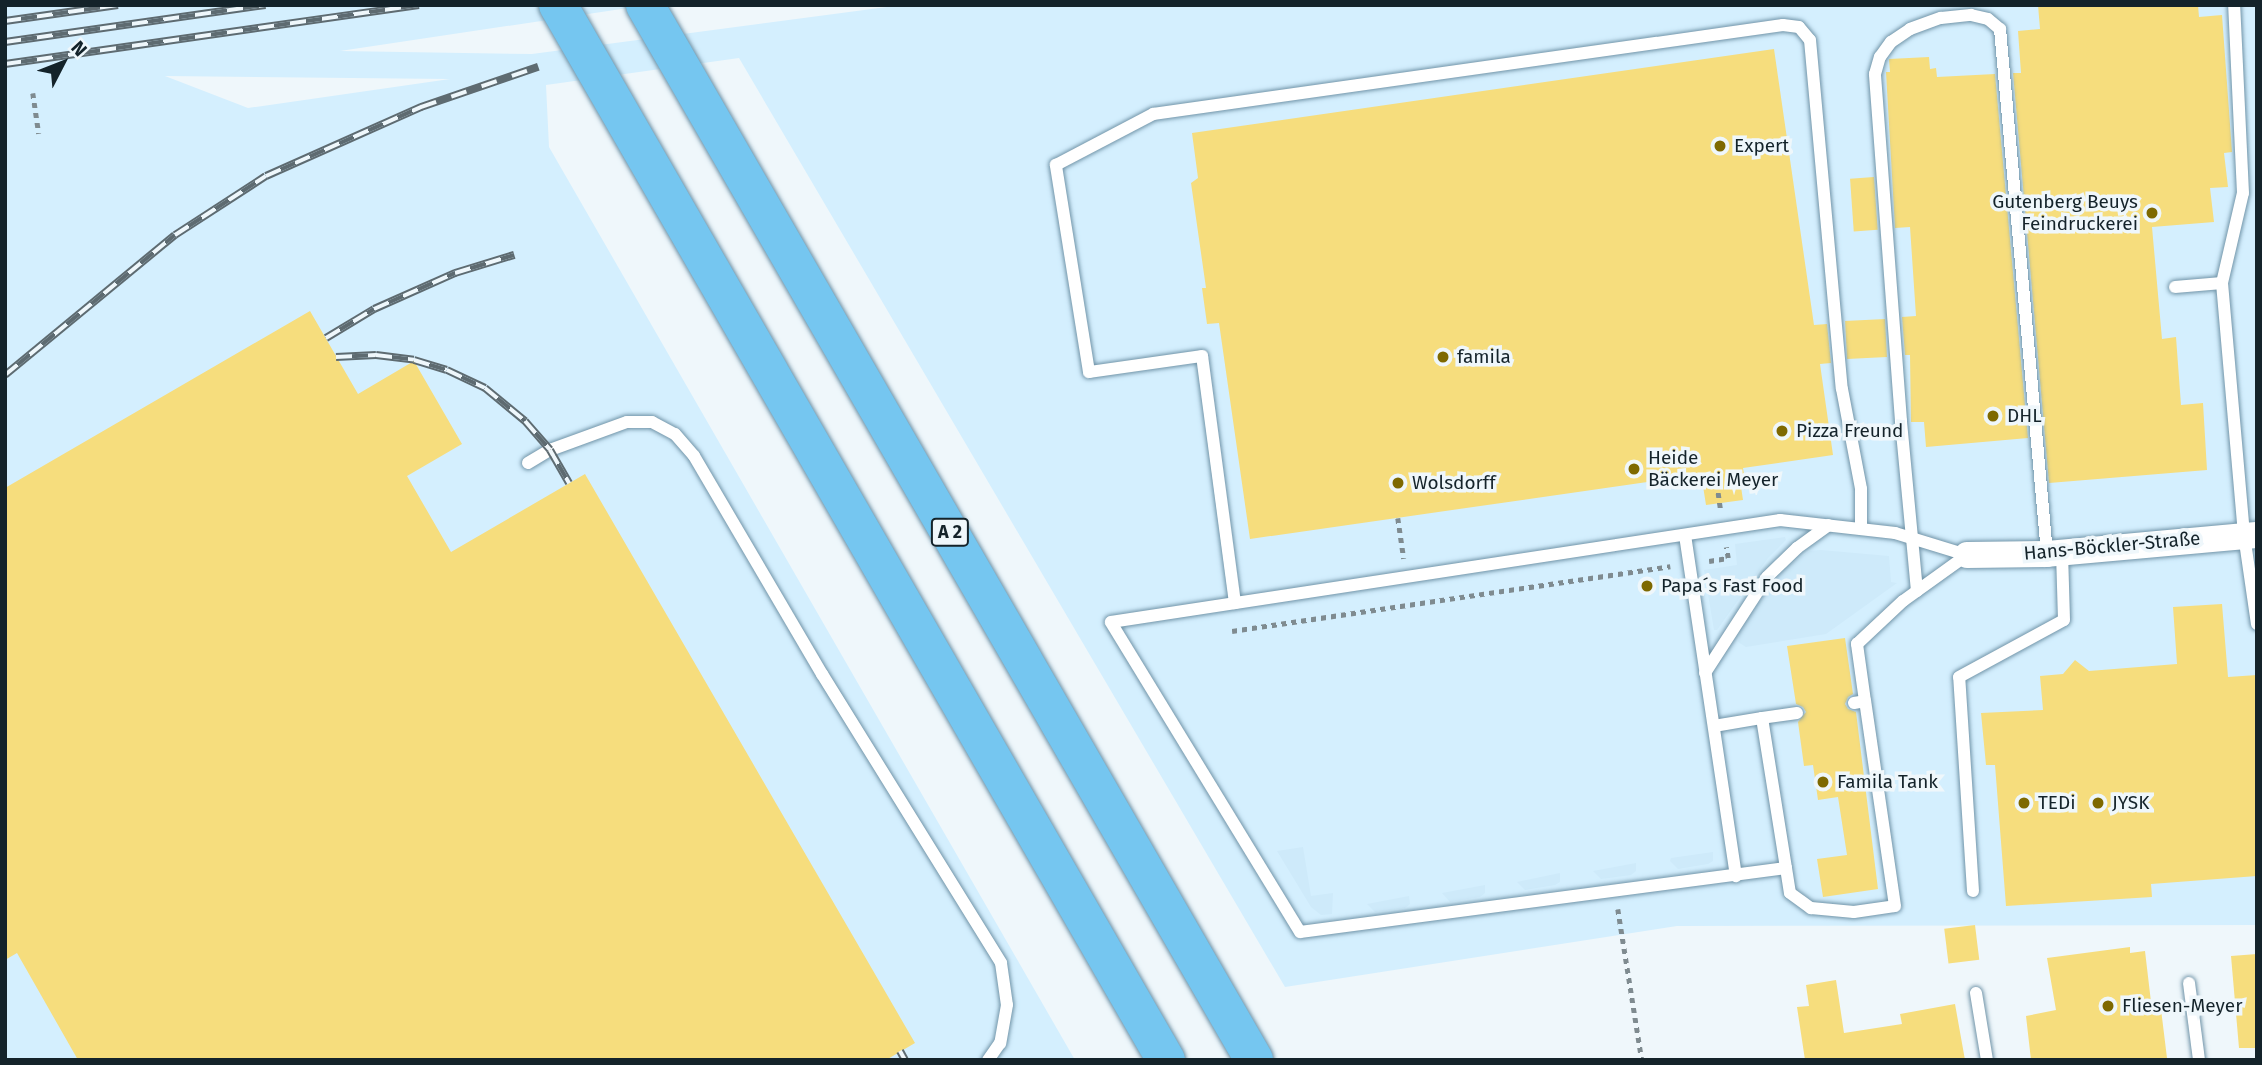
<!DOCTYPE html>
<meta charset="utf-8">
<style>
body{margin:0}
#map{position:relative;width:2262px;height:1065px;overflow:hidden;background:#eff7fb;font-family:"Fira Sans",sans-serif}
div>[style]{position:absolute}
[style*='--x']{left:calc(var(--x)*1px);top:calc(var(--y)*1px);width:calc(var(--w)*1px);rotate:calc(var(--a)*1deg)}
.built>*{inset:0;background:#d4effe}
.green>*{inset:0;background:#ceeafa}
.building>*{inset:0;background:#f6dd7d;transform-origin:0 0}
.path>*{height:4.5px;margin-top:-2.25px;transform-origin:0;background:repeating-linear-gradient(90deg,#7f8b90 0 5px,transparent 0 10px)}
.roads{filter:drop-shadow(0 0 2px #7194a8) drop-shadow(0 0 2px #7194a8)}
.service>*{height:12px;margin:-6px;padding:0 6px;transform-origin:6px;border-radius:6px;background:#fff}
.minor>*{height:26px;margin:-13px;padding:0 13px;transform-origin:13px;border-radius:13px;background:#fff}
.motorway>*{height:38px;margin:-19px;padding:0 19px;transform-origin:19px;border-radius:19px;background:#75c6f0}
.rail>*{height:8px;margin-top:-4px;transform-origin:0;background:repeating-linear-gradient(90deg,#eff7fb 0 16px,#5e6b71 0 32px);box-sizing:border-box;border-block:2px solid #5e6b71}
.dots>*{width:19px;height:19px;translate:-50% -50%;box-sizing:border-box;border:4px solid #eff7fb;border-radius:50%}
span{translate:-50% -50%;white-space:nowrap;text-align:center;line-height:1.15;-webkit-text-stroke:7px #eff7fb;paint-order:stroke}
.shield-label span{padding:2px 5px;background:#eff7fb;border:2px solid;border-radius:5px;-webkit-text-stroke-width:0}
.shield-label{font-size:18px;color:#14232a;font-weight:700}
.poi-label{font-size:19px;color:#14232a}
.left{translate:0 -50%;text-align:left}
.right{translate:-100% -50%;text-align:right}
.street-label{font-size:19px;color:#14232a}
.frame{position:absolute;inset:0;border:7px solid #14232a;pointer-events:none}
.north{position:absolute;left:28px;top:28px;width:70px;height:70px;-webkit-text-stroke:5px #eff7fb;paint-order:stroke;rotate:48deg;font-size:19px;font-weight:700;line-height:28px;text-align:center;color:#14232a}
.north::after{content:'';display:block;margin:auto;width:24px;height:32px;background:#14232a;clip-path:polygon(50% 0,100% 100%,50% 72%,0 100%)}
</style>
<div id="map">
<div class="built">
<div style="clip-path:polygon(evenodd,5px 5px,648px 5px,340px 51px,532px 54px,902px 5px,2257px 5px,2257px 925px,1677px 926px,1285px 987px,739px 58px,546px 85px,549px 147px,1075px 1060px,5px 1060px,5px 5px,165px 76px,449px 79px,450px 79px,248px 108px,165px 76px)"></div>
</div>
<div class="green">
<div style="clip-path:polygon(1785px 537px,1786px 540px,1768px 558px,1717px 630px,1714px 630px,1704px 570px,1737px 565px,1735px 544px)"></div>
<div style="clip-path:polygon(1821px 550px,1889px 556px,1891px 582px,1897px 583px,1826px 634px,1746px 647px,1738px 642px,1741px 627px,1785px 568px,1810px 551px)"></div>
<div style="clip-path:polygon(1303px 847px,1311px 896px,1333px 893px,1332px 914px,1321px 915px,1311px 907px,1277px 851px)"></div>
<div style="clip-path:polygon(1713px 852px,1713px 861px,1708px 864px,1678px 869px,1670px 861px,1671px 858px)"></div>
<div style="clip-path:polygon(1636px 863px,1636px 871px,1631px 875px,1601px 879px,1593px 871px)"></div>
<div style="clip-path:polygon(1560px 873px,1560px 882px,1555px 885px,1525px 890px,1517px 882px)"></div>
<div style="clip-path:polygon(1485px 885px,1485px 893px,1480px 897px,1450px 902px,1442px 893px)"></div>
<div style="clip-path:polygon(1409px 896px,1410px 904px,1405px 908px,1375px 912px,1367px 904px)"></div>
</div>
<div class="building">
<div style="clip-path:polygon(2038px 5px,2198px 5px,2199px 17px,2222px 15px,2232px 152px,2224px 153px,2228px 187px,2210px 188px,2214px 222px,2152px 227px,2162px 339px,2176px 337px,2181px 405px,2203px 403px,2207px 470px,2049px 483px,2013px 73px,2021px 73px,2018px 31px,2040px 29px)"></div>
<div style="clip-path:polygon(1774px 49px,1814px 325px,1827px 324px,1831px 363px,1820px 364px,1833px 455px,1743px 468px,1745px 480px,1740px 480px,1743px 500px,1706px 505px,1703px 486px,1698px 486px,1696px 475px,1250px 539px,1219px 323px,1207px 324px,1202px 288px,1206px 288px,1191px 183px,1198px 178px,1192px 133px)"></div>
<div style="clip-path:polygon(1929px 57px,1930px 69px,1936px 68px,1937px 77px,1995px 74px,2028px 438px,1926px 447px,1924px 422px,1911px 422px,1910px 355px,1905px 355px,1902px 317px,1916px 316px,1910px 227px,1895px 228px,1886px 72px,1890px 72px,1889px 59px)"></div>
<div style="left:1874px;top:177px;width:53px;height:24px;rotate:86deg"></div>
<div style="clip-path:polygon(310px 311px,358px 394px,414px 361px,462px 444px,407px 476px,451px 552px,585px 474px,915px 1043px,886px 1060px,78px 1060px,17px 953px,5px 960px,5px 488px)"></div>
<div style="left:1885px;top:319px;width:38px;height:40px;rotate:87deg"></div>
<div style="clip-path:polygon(2222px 604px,2228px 677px,2257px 675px,2257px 876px,2151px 884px,2152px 897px,2006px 906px,1995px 765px,1986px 765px,1981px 713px,2043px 710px,2040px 676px,2063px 674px,2075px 660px,2089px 671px,2177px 664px,2173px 607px)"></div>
<div style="clip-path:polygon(1845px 638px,1853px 694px,1848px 697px,1845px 704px,1848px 709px,1856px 712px,1878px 889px,1823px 897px,1817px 859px,1847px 855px,1838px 797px,1818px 800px,1813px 765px,1804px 766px,1798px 722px,1806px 712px,1803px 707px,1796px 704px,1787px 646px)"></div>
<div style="left:1975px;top:925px;width:35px;height:31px;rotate:83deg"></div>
<div style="clip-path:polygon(2130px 947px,2130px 953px,2145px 951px,2151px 1002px,2160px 1001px,2167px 1058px,2031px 1060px,2026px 1016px,2056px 1010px,2047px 958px)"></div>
<div style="clip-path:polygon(2257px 954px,2257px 1048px,2239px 1048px,2231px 956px)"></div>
<div style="clip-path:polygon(1836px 980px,1844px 1033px,1902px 1024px,1900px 1014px,1955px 1004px,1965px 1060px,1805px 1060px,1797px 1007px,1809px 1006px,1806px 985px)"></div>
</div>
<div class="path">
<div style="--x:33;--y:93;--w:41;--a:81.7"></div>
<div style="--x:1717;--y:483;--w:27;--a:82"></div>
<div style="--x:1398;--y:518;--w:41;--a:81.7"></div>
<div style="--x:1709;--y:561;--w:19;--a:-9"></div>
<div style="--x:1728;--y:558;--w:11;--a:-100"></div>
<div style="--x:1232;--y:631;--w:443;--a:-8.4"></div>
<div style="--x:1618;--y:909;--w:153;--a:81"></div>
</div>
<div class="roads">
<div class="service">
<div style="--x:2222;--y:283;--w:92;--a:-76.9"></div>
<div style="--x:2243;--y:193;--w:188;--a:-92.7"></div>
<div style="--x:2175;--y:287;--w:47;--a:-4.9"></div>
<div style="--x:2222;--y:283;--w:253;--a:85"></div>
<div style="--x:2244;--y:535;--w:90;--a:81.7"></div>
<div style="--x:528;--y:463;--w:26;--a:-31"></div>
<div style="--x:550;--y:450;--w:82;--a:-20"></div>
<div style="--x:627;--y:422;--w:25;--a:0"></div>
<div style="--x:652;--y:422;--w:26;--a:28"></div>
<div style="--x:675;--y:434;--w:29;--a:49"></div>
<div style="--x:694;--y:456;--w:253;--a:59.6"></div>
<div style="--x:822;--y:674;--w:340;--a:58.2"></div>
<div style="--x:1001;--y:963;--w:42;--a:81.9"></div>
<div style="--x:1007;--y:1005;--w:39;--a:100"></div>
<div style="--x:1000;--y:1043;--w:21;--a:125"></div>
<div style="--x:1685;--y:535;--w:345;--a:81.5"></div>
<div style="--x:1917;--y:591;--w:171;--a:-95.4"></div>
<div style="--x:1901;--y:421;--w:348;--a:-94.3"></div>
<div style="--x:1875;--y:74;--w:18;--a:-74"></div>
<div style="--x:1880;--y:57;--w:19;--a:-54"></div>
<div style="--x:1891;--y:42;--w:23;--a:-34"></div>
<div style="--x:1910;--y:29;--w:33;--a:-20"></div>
<div style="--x:1941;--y:18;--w:30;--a:-6"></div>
<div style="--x:1971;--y:15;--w:17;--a:13"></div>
<div style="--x:1988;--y:19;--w:16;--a:40"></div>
<div style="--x:2000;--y:29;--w:527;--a:84.88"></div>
<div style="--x:1235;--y:603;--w:249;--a:-97.6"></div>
<div style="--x:1202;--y:356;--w:114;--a:171.9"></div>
<div style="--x:1089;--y:372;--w:210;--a:-99.1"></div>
<div style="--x:1056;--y:165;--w:110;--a:-27.7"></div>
<div style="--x:1153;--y:114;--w:636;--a:-8.04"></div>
<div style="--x:1783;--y:25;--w:16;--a:7"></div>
<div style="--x:1799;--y:27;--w:17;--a:50"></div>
<div style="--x:1810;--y:40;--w:350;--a:84.8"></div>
<div style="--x:1842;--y:389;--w:102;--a:79.2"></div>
<div style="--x:1861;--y:489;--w:40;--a:90"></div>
<div style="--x:1705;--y:673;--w:114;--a:-57.1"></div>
<div style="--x:1767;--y:577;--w:42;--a:-44"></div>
<div style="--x:1797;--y:548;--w:39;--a:-36"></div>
<div style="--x:1854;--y:703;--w:11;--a:-10"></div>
<div style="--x:1865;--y:701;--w:58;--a:-98"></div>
<div style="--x:1857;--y:644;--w:63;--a:-43.1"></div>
<div style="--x:1903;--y:601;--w:79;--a:-35.7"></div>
<div style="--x:1797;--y:713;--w:35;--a:172"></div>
<div style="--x:1762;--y:718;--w:152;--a:80.9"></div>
<div style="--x:1786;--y:868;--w:490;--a:172.5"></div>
<div style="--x:1300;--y:932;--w:363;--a:-121.4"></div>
<div style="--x:1111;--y:622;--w:677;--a:-8.67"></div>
<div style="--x:1780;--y:520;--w:116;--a:6.4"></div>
<div style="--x:1895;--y:533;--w:75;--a:17"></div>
<div style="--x:1714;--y:726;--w:49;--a:-9.5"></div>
<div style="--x:1786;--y:868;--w:25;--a:81"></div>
<div style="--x:1790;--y:893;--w:26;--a:36"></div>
<div style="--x:1811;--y:908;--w:43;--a:5.3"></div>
<div style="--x:1854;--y:912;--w:41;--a:-8.3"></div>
<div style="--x:1895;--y:906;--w:207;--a:-98.3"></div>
<div style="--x:1973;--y:891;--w:214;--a:-93.7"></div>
<div style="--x:1959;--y:677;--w:119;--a:-28.5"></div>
<div style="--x:2064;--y:620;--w:69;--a:-91.7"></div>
<div style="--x:2189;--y:983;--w:78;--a:82.6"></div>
<div style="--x:1976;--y:993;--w:68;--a:80.7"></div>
</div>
<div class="minor">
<div style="--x:1967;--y:555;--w:80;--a:-0.7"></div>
<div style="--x:2047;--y:554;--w:211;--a:-5.2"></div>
</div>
<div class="motorway">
<div style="--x:558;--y:5;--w:1218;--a:60.05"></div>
<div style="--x:645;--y:5;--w:1218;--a:60"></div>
</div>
</div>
<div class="rail">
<div style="--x:5;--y:21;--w:114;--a:-8.1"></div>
<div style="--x:5;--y:42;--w:263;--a:-8.1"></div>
<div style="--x:5;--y:64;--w:418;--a:-8.1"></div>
<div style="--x:326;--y:338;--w:56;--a:-31.1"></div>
<div style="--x:374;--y:309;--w:89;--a:-24"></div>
<div style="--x:455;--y:273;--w:62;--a:-17"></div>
<div style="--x:336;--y:357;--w:40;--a:-2.9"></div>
<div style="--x:376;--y:355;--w:38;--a:7"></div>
<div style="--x:414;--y:360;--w:34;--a:17"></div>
<div style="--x:447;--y:370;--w:42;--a:25.3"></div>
<div style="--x:485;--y:388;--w:52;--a:39.5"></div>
<div style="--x:525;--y:421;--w:38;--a:49"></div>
<div style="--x:550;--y:450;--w:38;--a:60"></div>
<div style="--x:5;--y:375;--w:220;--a:-39.5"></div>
<div style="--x:175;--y:235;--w:108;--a:-33"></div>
<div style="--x:266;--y:176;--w:170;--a:-24"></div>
<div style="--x:421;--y:107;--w:124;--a:-18.9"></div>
<div style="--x:900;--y:1051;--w:10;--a:61"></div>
</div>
<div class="dots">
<div style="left:1720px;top:146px;background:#7e6900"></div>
<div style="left:2152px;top:213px;background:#7e6900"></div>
<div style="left:1443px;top:357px;background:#7e6900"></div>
<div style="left:1993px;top:416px;background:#7e6900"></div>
<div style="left:1782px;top:431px;background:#7e6900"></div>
<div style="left:1634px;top:469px;background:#7e6900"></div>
<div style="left:1398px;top:483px;background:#7e6900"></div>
<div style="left:1647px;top:586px;background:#7e6900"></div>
<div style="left:1823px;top:782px;background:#7e6900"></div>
<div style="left:2024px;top:803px;background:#7e6900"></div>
<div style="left:2098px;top:803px;background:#7e6900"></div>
<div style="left:2108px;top:1006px;background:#7e6900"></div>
</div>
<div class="shield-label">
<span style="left:950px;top:532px">A 2</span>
</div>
<div class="poi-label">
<span class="left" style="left:1734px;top:146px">Expert</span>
<span class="right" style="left:2138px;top:213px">Gutenberg Beuys<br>Feindruckerei</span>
<span class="left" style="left:1457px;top:357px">famila</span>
<span class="left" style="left:2007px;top:416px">DHL</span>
<span class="left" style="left:1796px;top:431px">Pizza Freund</span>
<span class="left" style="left:1648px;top:469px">Heide<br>Bäckerei Meyer</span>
<span class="left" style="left:1412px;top:483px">Wolsdorff</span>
<span class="left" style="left:1661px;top:586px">Papa´s Fast Food</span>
<span class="left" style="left:1837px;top:782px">Famila Tank</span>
<span class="left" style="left:2038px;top:803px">TEDi</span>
<span class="left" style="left:2112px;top:803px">JYSK</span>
<span class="left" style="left:2122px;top:1006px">Fliesen-Meyer</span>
</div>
<div class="street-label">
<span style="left:2112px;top:546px;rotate:-5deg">Hans-Böckler-Straße</span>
</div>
<div class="frame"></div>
<div class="north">N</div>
</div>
